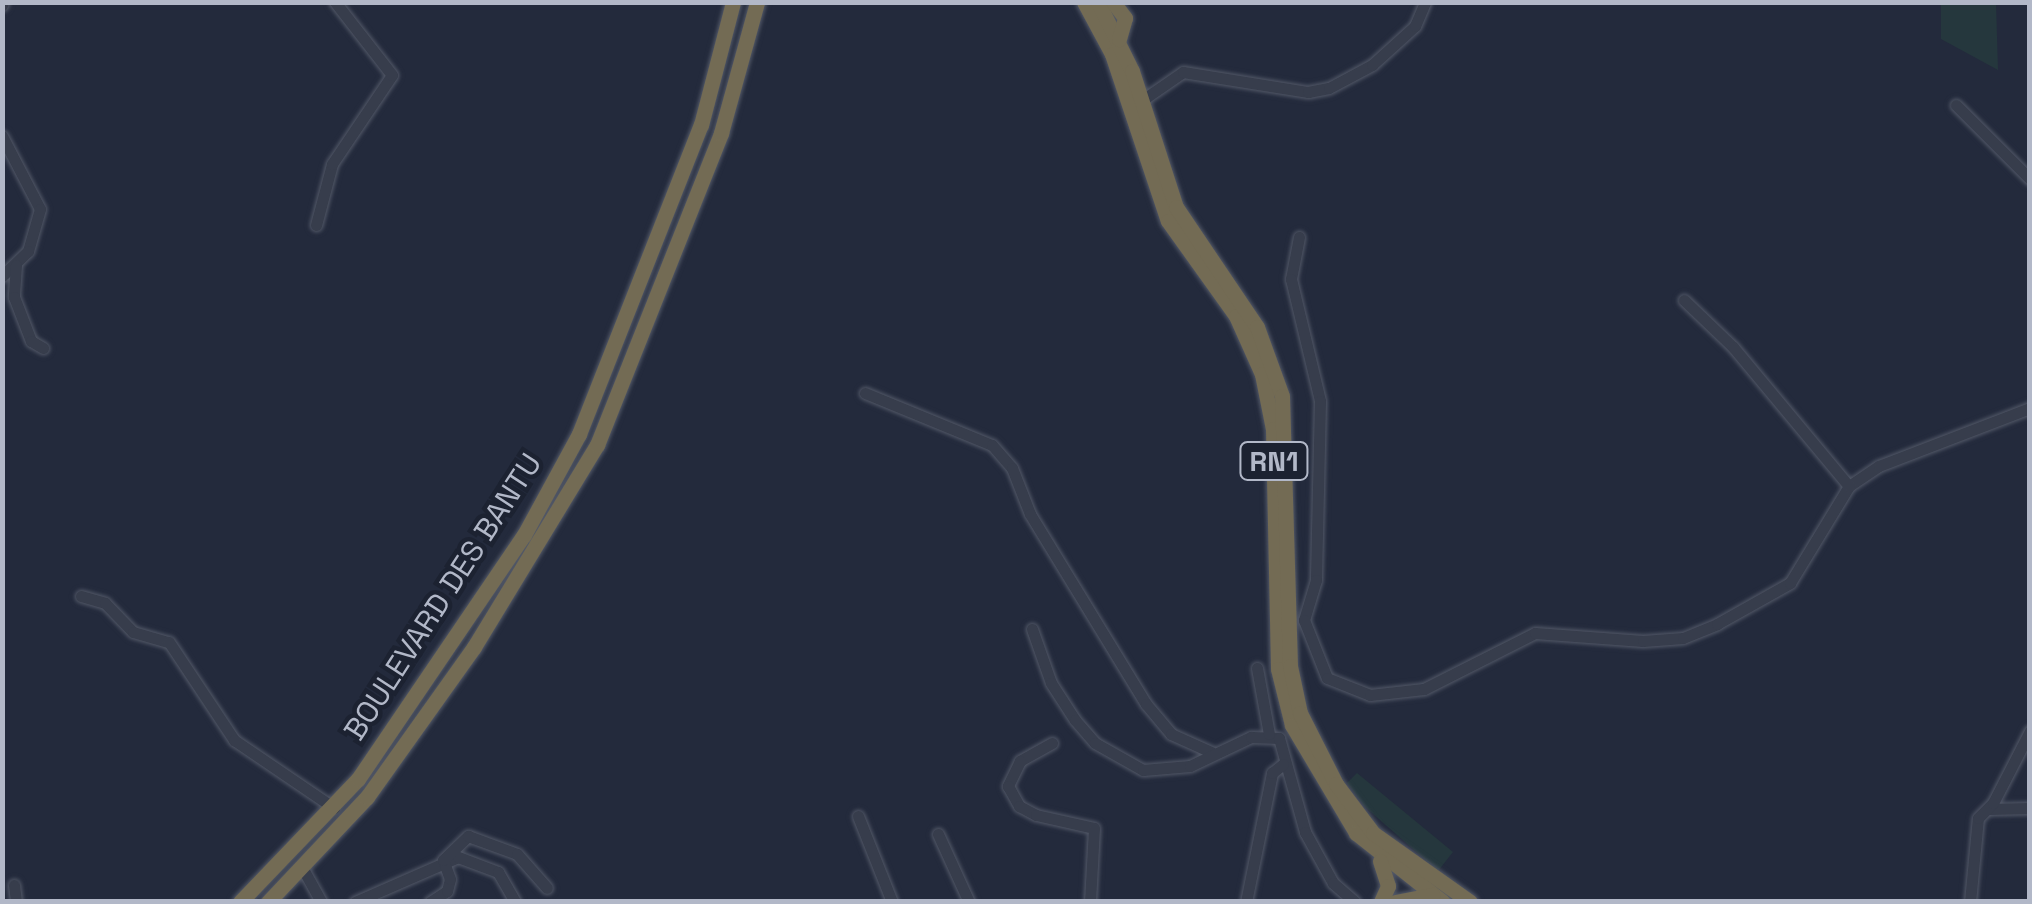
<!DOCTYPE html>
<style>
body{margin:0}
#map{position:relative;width:2032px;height:904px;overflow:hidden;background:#232a3c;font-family:"Space Grotesk",sans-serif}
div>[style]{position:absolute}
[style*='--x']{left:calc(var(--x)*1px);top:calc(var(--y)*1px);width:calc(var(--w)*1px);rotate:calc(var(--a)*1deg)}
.green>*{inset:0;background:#25373d}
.roads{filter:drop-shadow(0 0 2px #525867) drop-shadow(0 0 2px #525867)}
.minor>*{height:11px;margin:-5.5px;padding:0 5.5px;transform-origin:5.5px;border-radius:5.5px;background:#373d4c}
.highway>*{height:15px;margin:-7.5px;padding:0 7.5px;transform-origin:7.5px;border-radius:7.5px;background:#736b54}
span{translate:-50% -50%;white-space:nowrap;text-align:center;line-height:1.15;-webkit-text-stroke:9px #1c2231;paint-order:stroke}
.shield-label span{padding:2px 8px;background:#1c2231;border:2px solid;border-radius:8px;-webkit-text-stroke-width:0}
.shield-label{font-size:28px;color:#b2b8c8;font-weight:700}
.street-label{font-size:30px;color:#b2b8c8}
.frame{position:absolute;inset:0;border:5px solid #b2b8c8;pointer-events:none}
</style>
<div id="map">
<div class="green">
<div style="clip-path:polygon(1941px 3px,1996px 3px,1998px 70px,1941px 39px)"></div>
<div style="clip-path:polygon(1357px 773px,1453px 852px,1438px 871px,1364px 806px,1347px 783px)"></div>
</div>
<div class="roads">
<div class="minor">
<div style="--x:2;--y:5;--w:3;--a:-72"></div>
<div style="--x:1141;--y:101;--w:51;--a:-34.6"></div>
<div style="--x:1183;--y:72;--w:127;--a:9.1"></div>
<div style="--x:1308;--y:92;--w:21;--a:-11"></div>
<div style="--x:1329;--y:88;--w:49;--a:-28.1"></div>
<div style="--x:1372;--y:65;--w:58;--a:-42.2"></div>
<div style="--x:1415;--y:26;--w:26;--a:-67"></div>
<div style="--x:1956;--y:105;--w:105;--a:45"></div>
<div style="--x:2;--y:136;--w:82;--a:62.5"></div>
<div style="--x:40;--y:209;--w:44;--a:105.9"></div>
<div style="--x:28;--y:251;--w:36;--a:136"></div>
<div style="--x:316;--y:225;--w:63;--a:-75.3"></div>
<div style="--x:332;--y:164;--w:107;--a:-56"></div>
<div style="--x:392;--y:75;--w:93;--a:-128"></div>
<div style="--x:1299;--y:237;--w:43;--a:100.8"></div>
<div style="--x:1291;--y:279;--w:125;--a:76.6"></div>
<div style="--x:1320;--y:401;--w:179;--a:91.3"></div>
<div style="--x:1316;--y:580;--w:42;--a:106.7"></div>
<div style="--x:1304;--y:620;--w:62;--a:68.4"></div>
<div style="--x:1327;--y:678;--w:46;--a:21.6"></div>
<div style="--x:1370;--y:695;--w:54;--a:-6.3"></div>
<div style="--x:1424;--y:689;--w:124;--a:-26.8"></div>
<div style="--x:1535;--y:633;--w:108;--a:4.2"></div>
<div style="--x:1643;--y:641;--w:40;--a:-4.3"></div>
<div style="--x:1683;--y:638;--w:37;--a:-22"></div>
<div style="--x:1717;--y:624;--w:84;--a:-29.3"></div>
<div style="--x:1790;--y:583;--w:114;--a:-58.7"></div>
<div style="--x:1849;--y:486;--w:36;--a:-34"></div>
<div style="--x:1879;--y:466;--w:162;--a:-21"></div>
<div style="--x:16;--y:265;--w:32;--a:94"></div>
<div style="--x:14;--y:297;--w:47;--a:68.9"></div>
<div style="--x:31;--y:341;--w:14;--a:30"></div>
<div style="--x:1684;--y:300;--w:68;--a:43.8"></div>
<div style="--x:1733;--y:347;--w:181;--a:50.2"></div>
<div style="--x:865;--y:393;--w:137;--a:22.3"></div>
<div style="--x:992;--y:445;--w:30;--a:49"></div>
<div style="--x:1012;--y:468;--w:49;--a:68.6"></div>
<div style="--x:1030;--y:514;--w:223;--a:58.6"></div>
<div style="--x:1146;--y:704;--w:39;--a:50"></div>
<div style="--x:1171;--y:734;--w:44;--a:24.2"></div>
<div style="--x:81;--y:596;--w:25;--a:16"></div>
<div style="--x:105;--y:603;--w:40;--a:46"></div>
<div style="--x:133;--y:632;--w:37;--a:16"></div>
<div style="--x:169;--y:642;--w:118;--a:56.4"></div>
<div style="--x:234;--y:740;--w:121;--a:34.2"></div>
<div style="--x:1032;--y:629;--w:57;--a:70.6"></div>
<div style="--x:1051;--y:683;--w:44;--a:57"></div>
<div style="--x:1075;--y:720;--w:30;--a:49"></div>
<div style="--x:1095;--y:743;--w:55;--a:29.4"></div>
<div style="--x:1143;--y:770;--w:47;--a:-4.9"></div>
<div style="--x:1190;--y:766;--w:68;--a:-25.4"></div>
<div style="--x:1251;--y:737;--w:28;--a:2"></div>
<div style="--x:1279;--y:738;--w:98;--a:74.5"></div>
<div style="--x:1305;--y:832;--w:58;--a:61.2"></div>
<div style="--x:1333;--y:883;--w:29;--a:41"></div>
<div style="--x:1257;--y:668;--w:67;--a:79.7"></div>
<div style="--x:1052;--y:743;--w:37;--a:151"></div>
<div style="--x:1020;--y:761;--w:28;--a:116"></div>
<div style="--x:1008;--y:786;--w:23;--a:61"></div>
<div style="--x:1019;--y:806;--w:19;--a:28"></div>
<div style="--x:1036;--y:815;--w:59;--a:12.6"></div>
<div style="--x:1094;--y:828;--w:74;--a:93.1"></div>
<div style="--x:1989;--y:809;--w:41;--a:-1.4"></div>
<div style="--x:858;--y:816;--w:92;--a:68.4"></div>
<div style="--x:938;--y:834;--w:75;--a:65.5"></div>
<div style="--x:303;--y:869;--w:38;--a:61"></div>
<div style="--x:14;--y:885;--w:17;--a:83"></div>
<div style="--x:355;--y:902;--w:112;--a:-23.6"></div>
<div style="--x:458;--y:857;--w:43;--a:20.6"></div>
<div style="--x:498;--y:872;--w:34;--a:60"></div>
<div style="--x:430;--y:902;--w:20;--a:-33"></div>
<div style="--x:447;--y:891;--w:12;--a:-76"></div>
<div style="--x:450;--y:879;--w:20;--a:-110"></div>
<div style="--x:443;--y:860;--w:35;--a:-44"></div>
<div style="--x:468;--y:836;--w:52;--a:20.2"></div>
<div style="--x:517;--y:854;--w:45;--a:48.6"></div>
<div style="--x:1246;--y:902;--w:132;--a:-78.6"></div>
<div style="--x:1272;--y:773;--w:14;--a:-39"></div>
<div style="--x:1970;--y:902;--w:84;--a:-84.6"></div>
<div style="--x:1978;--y:818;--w:21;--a:-45"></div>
<div style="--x:1993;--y:803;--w:81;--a:-62.8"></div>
</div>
<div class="highway">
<div style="--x:1084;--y:2;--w:59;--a:61.7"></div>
<div style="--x:1112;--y:54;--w:176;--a:71.5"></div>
<div style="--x:1168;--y:221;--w:117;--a:54.4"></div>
<div style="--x:1236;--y:316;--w:64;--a:65.9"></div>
<div style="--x:1262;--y:374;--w:56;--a:78.7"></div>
<div style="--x:1273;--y:429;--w:240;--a:88.8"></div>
<div style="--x:1278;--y:669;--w:58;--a:76"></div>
<div style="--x:1292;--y:725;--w:126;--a:59.3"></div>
<div style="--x:1356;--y:833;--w:111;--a:38.4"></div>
<div style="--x:1098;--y:2;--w:77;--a:63.8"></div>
<div style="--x:1132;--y:71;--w:143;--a:72.1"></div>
<div style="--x:1176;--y:207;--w:145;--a:56"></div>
<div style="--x:1257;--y:327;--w:73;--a:70.1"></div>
<div style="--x:1282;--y:396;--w:270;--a:88.3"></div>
<div style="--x:1290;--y:666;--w:48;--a:78"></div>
<div style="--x:1300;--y:713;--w:80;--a:63.1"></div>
<div style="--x:1336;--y:784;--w:61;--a:52.9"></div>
<div style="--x:1373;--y:833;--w:119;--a:35.4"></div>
<div style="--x:1113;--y:2;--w:20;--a:53"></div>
<div style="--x:1125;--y:18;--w:22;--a:106"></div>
<div style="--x:1380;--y:861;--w:26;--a:72"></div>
<div style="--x:1388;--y:886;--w:17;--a:114"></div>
<div style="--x:240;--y:902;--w:170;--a:-46.2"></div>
<div style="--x:358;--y:779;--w:295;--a:-55.8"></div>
<div style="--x:524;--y:535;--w:115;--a:-61.4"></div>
<div style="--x:579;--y:434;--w:332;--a:-68.5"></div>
<div style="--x:701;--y:125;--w:127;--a:-75.4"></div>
<div style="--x:268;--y:902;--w:144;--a:-46.7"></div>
<div style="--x:367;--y:797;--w:184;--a:-54.5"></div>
<div style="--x:474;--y:647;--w:237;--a:-58.7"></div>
<div style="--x:597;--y:445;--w:336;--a:-68.3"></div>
<div style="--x:721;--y:133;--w:136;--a:-74.6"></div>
<div style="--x:1395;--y:902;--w:38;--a:-11"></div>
</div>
</div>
<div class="shield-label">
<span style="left:1274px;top:461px">RN1</span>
</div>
<div class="street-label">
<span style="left:443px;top:597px;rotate:-57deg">BOULEVARD DES BANTU</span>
</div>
<div class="frame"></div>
</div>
